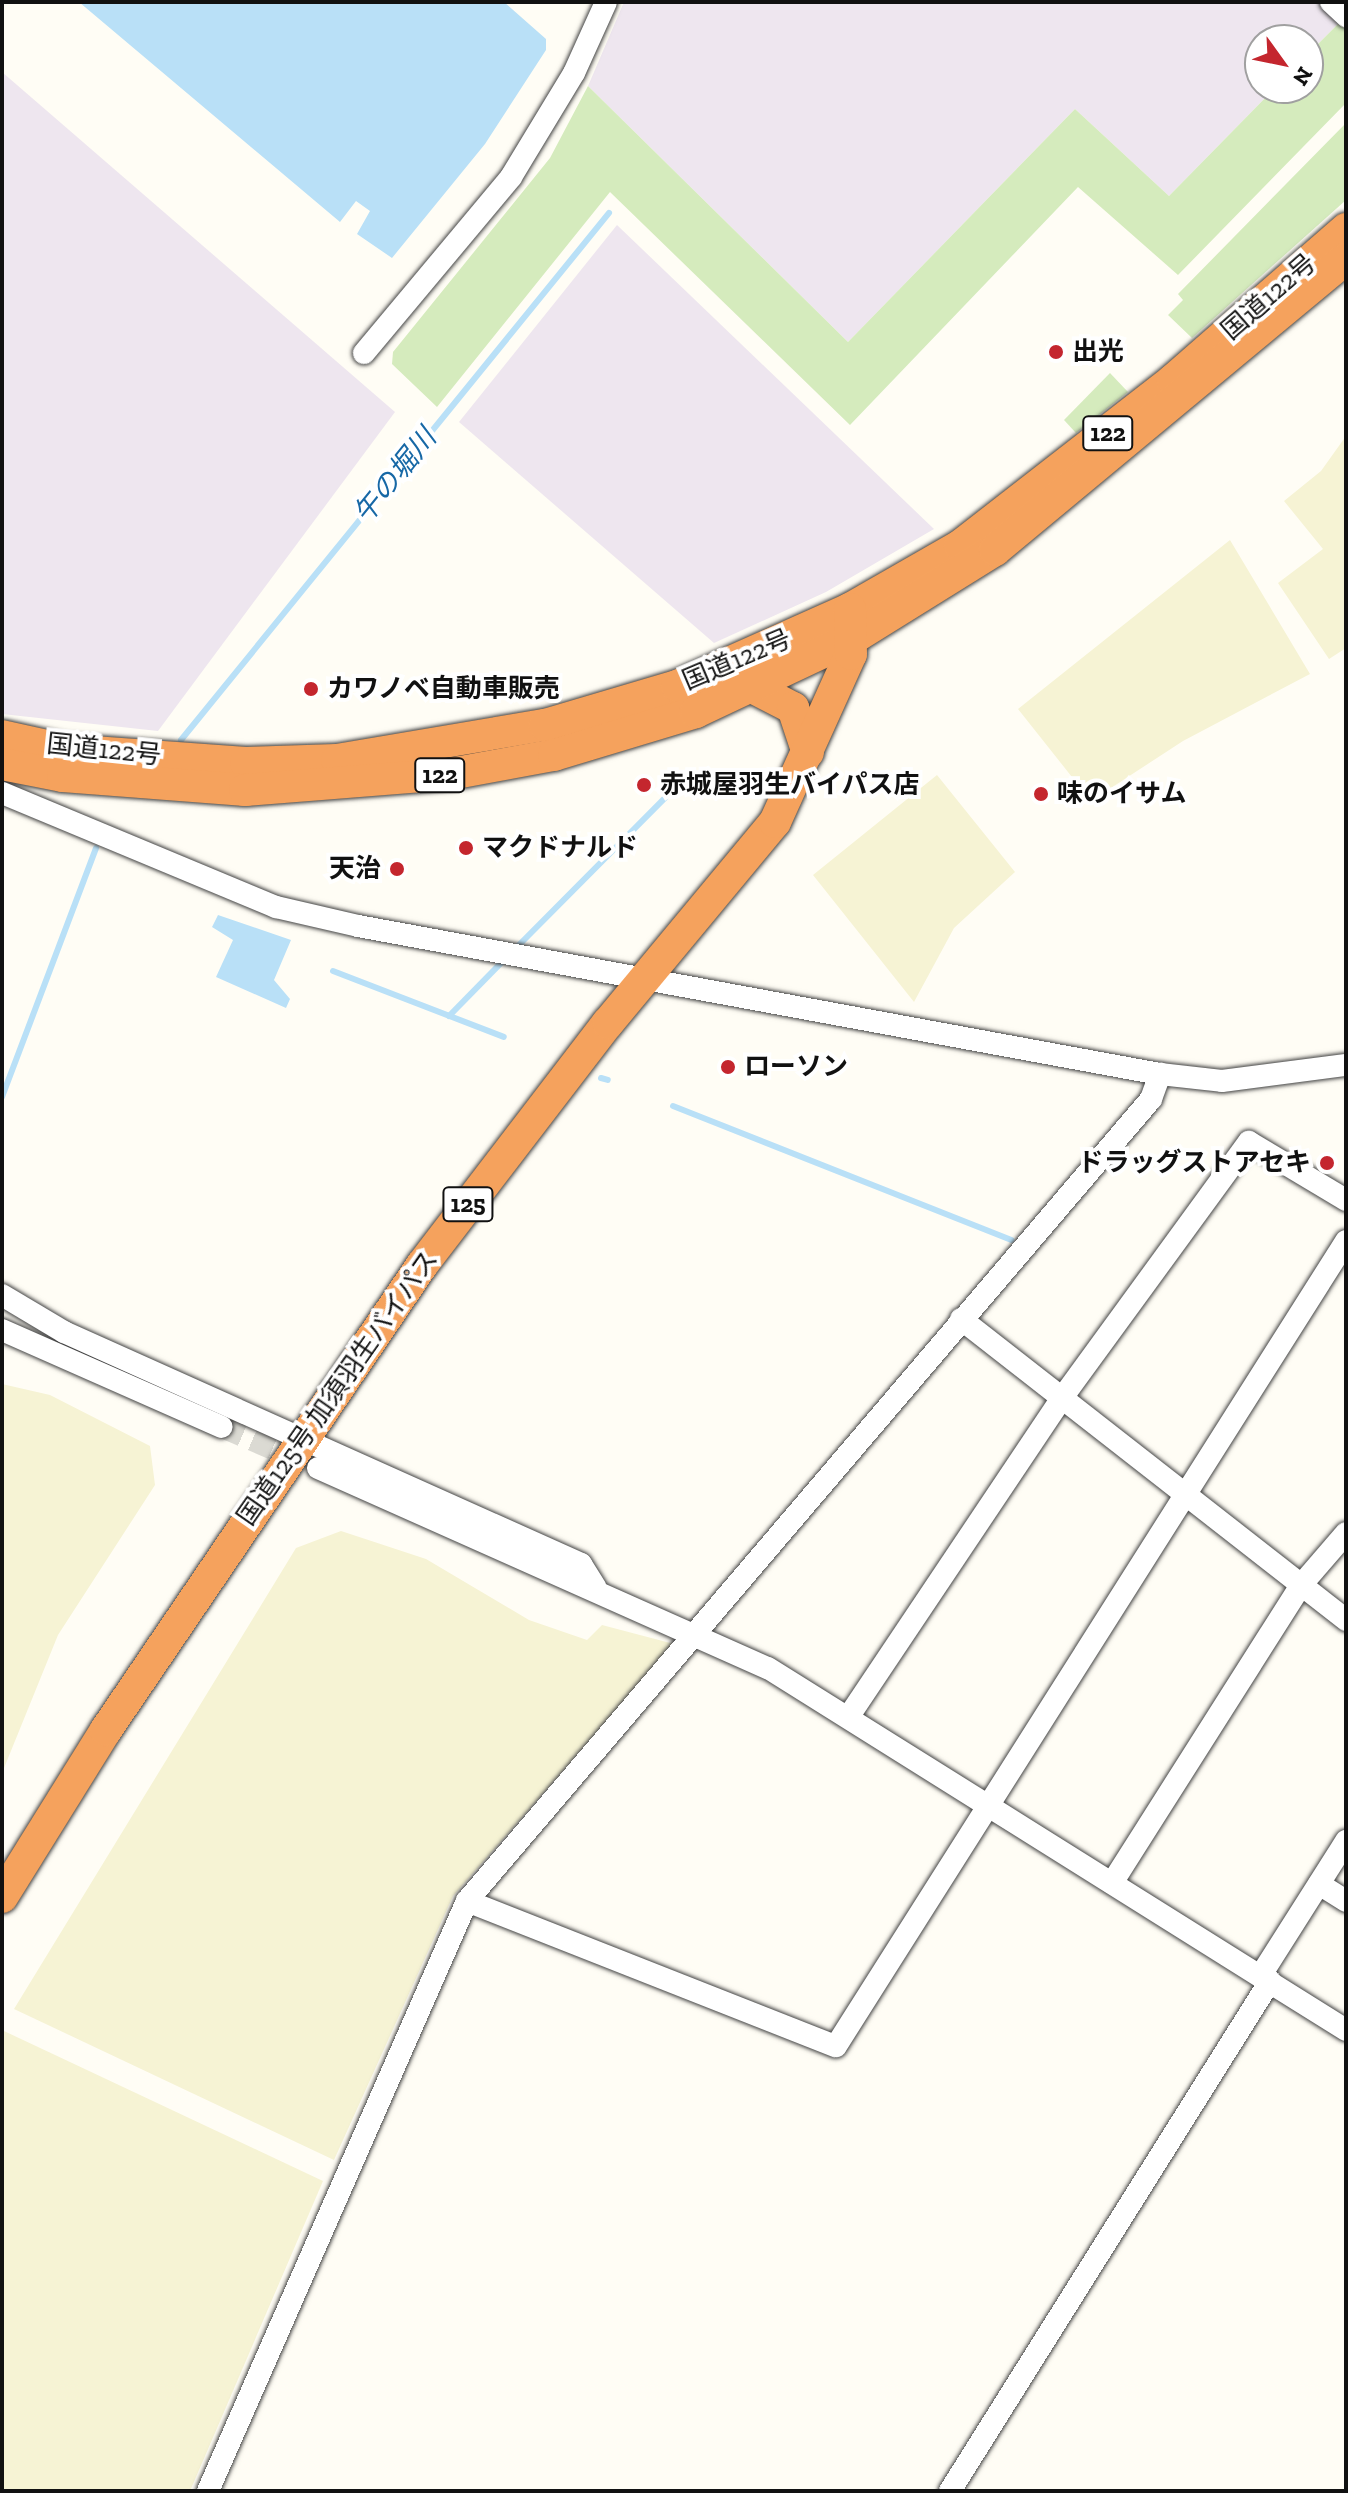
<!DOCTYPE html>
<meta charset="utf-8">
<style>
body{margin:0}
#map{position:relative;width:1348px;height:2493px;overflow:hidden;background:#fffdf5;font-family:"Zilla Slab","Noto Sans JP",serif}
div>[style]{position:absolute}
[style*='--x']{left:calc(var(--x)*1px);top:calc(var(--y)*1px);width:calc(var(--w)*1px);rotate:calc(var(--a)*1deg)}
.industrial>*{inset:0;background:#eee6ef}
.farmland>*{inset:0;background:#f6f3d4}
.green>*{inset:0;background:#d5ebbd}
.water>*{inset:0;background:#b9e0f7}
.stream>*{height:6px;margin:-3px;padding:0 3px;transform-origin:3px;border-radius:3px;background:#b9e0f7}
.minor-tunnel>*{height:22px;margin-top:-11px;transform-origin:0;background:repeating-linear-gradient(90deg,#dbdad3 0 22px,transparent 0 33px)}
.roads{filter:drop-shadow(0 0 2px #444) drop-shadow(0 0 2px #444)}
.minor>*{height:22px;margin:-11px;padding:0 11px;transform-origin:11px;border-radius:11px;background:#fff}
.highway>*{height:32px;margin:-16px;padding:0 16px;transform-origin:16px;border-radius:16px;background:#f5a25d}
.dots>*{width:22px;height:22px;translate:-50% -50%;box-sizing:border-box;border:4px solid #fff;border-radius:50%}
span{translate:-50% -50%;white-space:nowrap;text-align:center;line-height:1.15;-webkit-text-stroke:8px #fff;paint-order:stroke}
.shield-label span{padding:2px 6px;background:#fff;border:2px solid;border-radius:6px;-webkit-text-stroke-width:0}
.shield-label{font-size:24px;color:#111;font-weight:700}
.street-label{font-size:26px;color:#111}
.poi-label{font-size:26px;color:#111;font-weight:700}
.left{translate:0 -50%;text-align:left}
.right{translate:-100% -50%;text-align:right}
.water-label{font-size:28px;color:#1768a6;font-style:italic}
.frame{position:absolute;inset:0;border:4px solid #111;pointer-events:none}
.north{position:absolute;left:1244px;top:24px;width:80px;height:80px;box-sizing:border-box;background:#fff;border:2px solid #a0a0a0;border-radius:50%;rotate:123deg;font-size:22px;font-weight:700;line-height:32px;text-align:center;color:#111}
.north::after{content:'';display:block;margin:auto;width:28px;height:36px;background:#c4262e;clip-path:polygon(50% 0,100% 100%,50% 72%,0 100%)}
</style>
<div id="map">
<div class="industrial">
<div style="clip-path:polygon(624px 2px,1318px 2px,1340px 22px,1308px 54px,1308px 40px,1260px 40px,1260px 88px,1275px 88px,1169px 196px,1075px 109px,848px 342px,588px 86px)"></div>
<div style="clip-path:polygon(2px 72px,395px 412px,158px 731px,2px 714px)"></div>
<div style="clip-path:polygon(617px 225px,934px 529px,826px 592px,714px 643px,459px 422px)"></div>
</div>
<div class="farmland">
<div style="clip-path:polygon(1346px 436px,1346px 648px,1329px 659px,1278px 583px,1323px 549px,1284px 501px,1321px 471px)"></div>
<div style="clip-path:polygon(1230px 540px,1310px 674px,1183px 741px,1091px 801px,1018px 709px)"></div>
<div style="clip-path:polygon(937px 775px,1015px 872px,954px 928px,914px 1002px,813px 875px)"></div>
<div style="clip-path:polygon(2px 1384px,50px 1395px,150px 1446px,155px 1485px,58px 1635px,2px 1773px)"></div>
<div style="clip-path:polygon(341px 1531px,426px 1559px,529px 1620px,587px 1640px,602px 1625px,674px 1644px,453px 1896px,334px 2160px,14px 2009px,296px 1548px)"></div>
<div style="clip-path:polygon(4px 2031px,323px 2181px,190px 2491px,2px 2491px)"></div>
</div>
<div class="green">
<div style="clip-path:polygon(1340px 22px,1346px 28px,1346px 103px,1178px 275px,1078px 187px,850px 425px,610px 192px,437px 407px,392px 364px,393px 352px,550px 158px,588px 86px,848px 342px,1075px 109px,1169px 196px,1275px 88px,1308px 88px,1308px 54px)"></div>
<div style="clip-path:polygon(1346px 123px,1346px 200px,1192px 338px,1168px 315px,1183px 300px,1178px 294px)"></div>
<div style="clip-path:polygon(1110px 373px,1128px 392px,1076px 433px,1064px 420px)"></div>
</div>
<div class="water">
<div style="clip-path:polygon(79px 2px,504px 2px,546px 39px,546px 50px,485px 144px,392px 258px,357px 234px,370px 211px,356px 201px,340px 222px)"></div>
<div style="clip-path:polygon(218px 915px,291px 940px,274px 980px,290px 999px,286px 1008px,216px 977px,233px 940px,212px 927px)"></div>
</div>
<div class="stream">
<div style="--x:181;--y:740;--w:679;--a:-50.92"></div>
<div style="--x:514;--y:950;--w:240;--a:-45.2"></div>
<div style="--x:333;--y:971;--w:183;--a:21.1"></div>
<div style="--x:449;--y:1016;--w:81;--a:-45.5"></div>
<div style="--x:601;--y:1078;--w:7;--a:16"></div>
<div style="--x:2;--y:1097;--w:266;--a:-69.3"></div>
<div style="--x:673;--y:1106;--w:364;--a:21.6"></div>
</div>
<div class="minor-tunnel">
<div style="--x:222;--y:1427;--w:86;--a:23.3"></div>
</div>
<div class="roads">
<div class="minor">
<div style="--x:1331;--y:2;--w:21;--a:43"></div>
<div style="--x:364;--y:353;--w:229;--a:-50.1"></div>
<div style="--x:511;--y:177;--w:122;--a:-58.8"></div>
<div style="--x:574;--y:73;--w:78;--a:-65.7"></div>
<div style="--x:2;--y:793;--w:297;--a:22.6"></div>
<div style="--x:276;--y:907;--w:84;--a:13"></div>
<div style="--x:358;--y:926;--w:816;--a:10.46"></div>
<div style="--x:1160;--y:1074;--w:62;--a:6.4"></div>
<div style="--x:1222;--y:1081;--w:125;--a:-7.4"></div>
<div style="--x:2;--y:1295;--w:72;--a:30.8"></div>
<div style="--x:64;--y:1332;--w:567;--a:24.17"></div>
<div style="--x:581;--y:1564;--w:28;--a:58"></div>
<div style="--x:961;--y:1319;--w:489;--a:38"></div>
<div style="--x:2;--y:1330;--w:240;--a:23.8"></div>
<div style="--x:318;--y:1468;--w:492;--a:24"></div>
<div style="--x:768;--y:1668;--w:682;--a:32.06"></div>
<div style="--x:849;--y:1716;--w:383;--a:-56.2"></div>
<div style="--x:1062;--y:1398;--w:317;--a:-53.9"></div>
<div style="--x:1249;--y:1142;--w:113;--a:30.9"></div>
<div style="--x:1112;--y:1883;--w:354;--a:-57.6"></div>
<div style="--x:1302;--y:1584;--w:67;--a:-49.2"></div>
<div style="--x:1319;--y:1884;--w:32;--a:32"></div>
<div style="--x:467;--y:1901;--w:396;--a:21.5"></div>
<div style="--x:836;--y:2046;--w:953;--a:-57.64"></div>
<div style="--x:1261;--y:1975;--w:159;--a:-57.6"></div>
<div style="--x:208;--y:2491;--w:644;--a:-66.3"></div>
<div style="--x:467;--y:1901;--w:1054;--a:-49.54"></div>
<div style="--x:1151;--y:1099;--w:27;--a:-70"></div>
<div style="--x:950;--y:2491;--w:602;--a:-57.89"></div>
</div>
<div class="highway">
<div style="--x:756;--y:689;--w:42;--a:27.2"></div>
<div style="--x:793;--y:708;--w:47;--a:71.6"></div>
<div style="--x:2;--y:736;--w:65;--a:12.5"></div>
<div style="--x:65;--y:750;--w:181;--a:4.1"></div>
<div style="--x:246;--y:763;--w:91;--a:-1.9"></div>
<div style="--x:337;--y:760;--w:211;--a:-9.6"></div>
<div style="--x:545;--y:725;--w:138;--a:-16.5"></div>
<div style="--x:677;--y:686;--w:189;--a:-24"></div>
<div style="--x:850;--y:609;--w:127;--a:-29.8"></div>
<div style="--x:960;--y:546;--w:270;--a:-37.9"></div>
<div style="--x:1173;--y:380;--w:230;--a:-41.1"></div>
<div style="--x:2;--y:764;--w:62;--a:11.1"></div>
<div style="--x:63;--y:776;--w:183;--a:4.4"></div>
<div style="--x:245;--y:790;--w:206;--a:-4.5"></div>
<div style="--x:450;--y:774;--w:106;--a:-10.4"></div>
<div style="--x:554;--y:755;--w:148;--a:-16.8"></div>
<div style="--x:696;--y:712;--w:176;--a:-25.3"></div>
<div style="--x:855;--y:637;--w:165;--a:-31.9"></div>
<div style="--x:995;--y:550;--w:456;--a:-39.7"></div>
<div style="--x:2;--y:1897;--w:197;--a:-58.1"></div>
<div style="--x:106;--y:1730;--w:562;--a:-55.8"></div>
<div style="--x:422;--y:1265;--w:305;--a:-52.5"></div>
<div style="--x:608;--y:1023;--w:261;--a:-50.3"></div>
<div style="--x:775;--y:822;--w:184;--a:-65.7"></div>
<div style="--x:851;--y:654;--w:45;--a:-91.3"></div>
</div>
</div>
<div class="dots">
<div style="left:1056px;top:352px;background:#c4262e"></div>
<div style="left:311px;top:689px;background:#c4262e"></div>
<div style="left:644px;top:785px;background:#c4262e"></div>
<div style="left:1041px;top:794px;background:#c4262e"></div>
<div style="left:466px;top:848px;background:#c4262e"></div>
<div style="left:397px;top:869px;background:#c4262e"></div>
<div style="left:728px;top:1067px;background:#c4262e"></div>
<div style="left:1327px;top:1163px;background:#c4262e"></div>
</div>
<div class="shield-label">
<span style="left:1108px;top:433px">122</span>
<span style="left:440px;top:775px">122</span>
<span style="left:468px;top:1204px">125</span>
</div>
<div class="street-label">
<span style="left:1269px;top:297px;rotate:-41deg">国道122号</span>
<span style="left:737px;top:660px;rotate:-23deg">国道122号</span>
<span style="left:104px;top:750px;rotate:6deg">国道122号</span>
<span style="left:338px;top:1388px;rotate:-55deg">国道125号 加須羽生バイパス</span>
</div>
<div class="poi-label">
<span class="left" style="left:1072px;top:352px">出光</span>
<span class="left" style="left:327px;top:689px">カワノベ自動車販売</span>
<span class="left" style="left:660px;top:785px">赤城屋羽生バイパス店</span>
<span class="left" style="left:1057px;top:794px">味のイサム</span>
<span class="left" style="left:482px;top:848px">マクドナルド</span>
<span class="right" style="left:381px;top:869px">天治</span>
<span class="left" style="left:744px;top:1067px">ローソン</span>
<span class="right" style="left:1311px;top:1163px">ドラッグストアセキ</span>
</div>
<div class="water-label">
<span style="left:395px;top:476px;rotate:-51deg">午の堀川</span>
</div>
<div class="frame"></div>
<div class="north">N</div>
</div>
